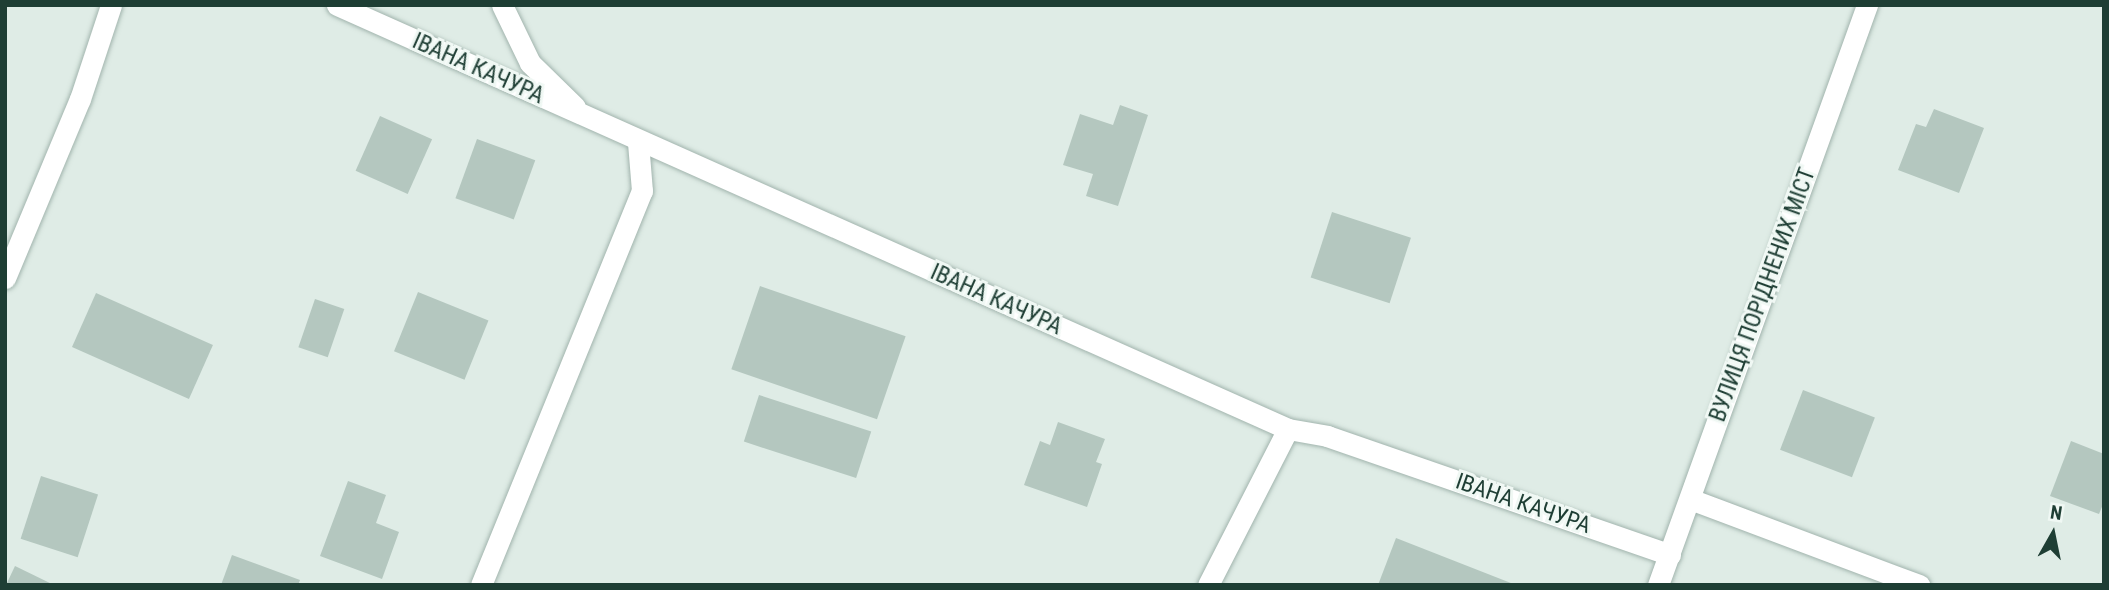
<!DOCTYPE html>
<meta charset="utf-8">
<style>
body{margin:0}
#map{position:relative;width:2109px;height:590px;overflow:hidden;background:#dfece6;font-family:"Roboto Condensed",sans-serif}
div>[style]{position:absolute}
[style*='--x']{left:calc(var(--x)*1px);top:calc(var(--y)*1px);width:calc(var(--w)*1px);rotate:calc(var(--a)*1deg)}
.building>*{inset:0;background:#b4c7bf;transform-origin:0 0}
.roads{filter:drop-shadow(0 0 2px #a1b4ad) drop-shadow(0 0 2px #a1b4ad)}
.minor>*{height:21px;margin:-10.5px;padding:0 10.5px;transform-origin:10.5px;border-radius:10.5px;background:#fff}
span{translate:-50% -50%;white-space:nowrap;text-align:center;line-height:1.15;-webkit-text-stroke:6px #f0f8f4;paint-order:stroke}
.street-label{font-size:23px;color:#1e3e34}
.frame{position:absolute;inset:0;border:7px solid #1e3e34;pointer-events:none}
.north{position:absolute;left:2018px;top:499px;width:70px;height:70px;-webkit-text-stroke:5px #f0f8f4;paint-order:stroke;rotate:9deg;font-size:19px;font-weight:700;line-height:28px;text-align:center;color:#1e3e34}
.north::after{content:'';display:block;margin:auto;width:24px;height:32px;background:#1e3e34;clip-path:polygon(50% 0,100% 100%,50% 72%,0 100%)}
</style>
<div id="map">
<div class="building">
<div style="clip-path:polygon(1120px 105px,1148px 115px,1118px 206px,1086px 196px,1093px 174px,1063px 165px,1080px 114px,1113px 125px)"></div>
<div style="clip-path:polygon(1934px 109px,1984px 128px,1959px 193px,1898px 170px,1916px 124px,1926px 127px)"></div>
<div style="left:380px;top:116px;width:57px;height:60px;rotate:24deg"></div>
<div style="left:477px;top:139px;width:62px;height:63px;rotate:20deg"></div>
<div style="left:1332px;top:212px;width:83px;height:69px;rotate:18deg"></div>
<div style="left:760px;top:286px;width:154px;height:88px;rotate:19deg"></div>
<div style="left:418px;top:292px;width:76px;height:64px;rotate:22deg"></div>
<div style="left:96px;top:293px;width:128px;height:59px;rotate:24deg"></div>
<div style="left:315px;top:299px;width:31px;height:51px;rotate:19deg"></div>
<div style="left:1803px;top:390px;width:77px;height:64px;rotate:21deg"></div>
<div style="left:759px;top:395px;width:118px;height:49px;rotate:18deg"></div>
<div style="clip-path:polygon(1058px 422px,1105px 439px,1096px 462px,1102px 464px,1087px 507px,1024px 485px,1040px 441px,1050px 445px)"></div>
<div style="clip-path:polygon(2071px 441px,2104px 454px,2104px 502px,2099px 514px,2050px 496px)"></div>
<div style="left:41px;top:476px;width:60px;height:66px;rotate:18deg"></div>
<div style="clip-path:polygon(348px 481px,386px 495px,376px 523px,399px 532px,382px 579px,320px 556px)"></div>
<div style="clip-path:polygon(1396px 538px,1516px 585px,1378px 585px)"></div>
<div style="clip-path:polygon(232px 555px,300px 580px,298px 585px,221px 585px)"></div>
<div style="clip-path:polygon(15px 566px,54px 585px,6px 585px)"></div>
</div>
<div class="roads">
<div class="minor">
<div style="--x:337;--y:5;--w:1041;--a:24.03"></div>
<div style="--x:1288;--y:429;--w:40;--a:10"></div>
<div style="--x:1327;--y:436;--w:363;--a:19.1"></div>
<div style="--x:502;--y:5;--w:64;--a:64.2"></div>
<div style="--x:530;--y:63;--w:63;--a:44.4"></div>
<div style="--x:5;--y:278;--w:194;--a:-67.3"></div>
<div style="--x:80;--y:99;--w:99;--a:-71.7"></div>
<div style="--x:1690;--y:499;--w:245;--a:20.6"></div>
<div style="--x:481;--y:585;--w:426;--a:-67.8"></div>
<div style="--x:642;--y:191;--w:49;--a:-94.7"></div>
<div style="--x:1208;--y:585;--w:175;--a:-62.9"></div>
<div style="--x:1658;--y:585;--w:617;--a:-70.18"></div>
</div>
</div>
<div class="street-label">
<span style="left:478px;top:69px;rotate:24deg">ІВАНА КАЧУРА</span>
<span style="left:1763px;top:295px;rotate:-70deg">ВУЛИЦЯ ПОРІДНЕНИХ МІСТ</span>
<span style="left:996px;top:300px;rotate:24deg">ІВАНА КАЧУРА</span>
<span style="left:1523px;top:504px;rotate:19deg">ІВАНА КАЧУРА</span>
</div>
<div class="frame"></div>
<div class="north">N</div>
</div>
